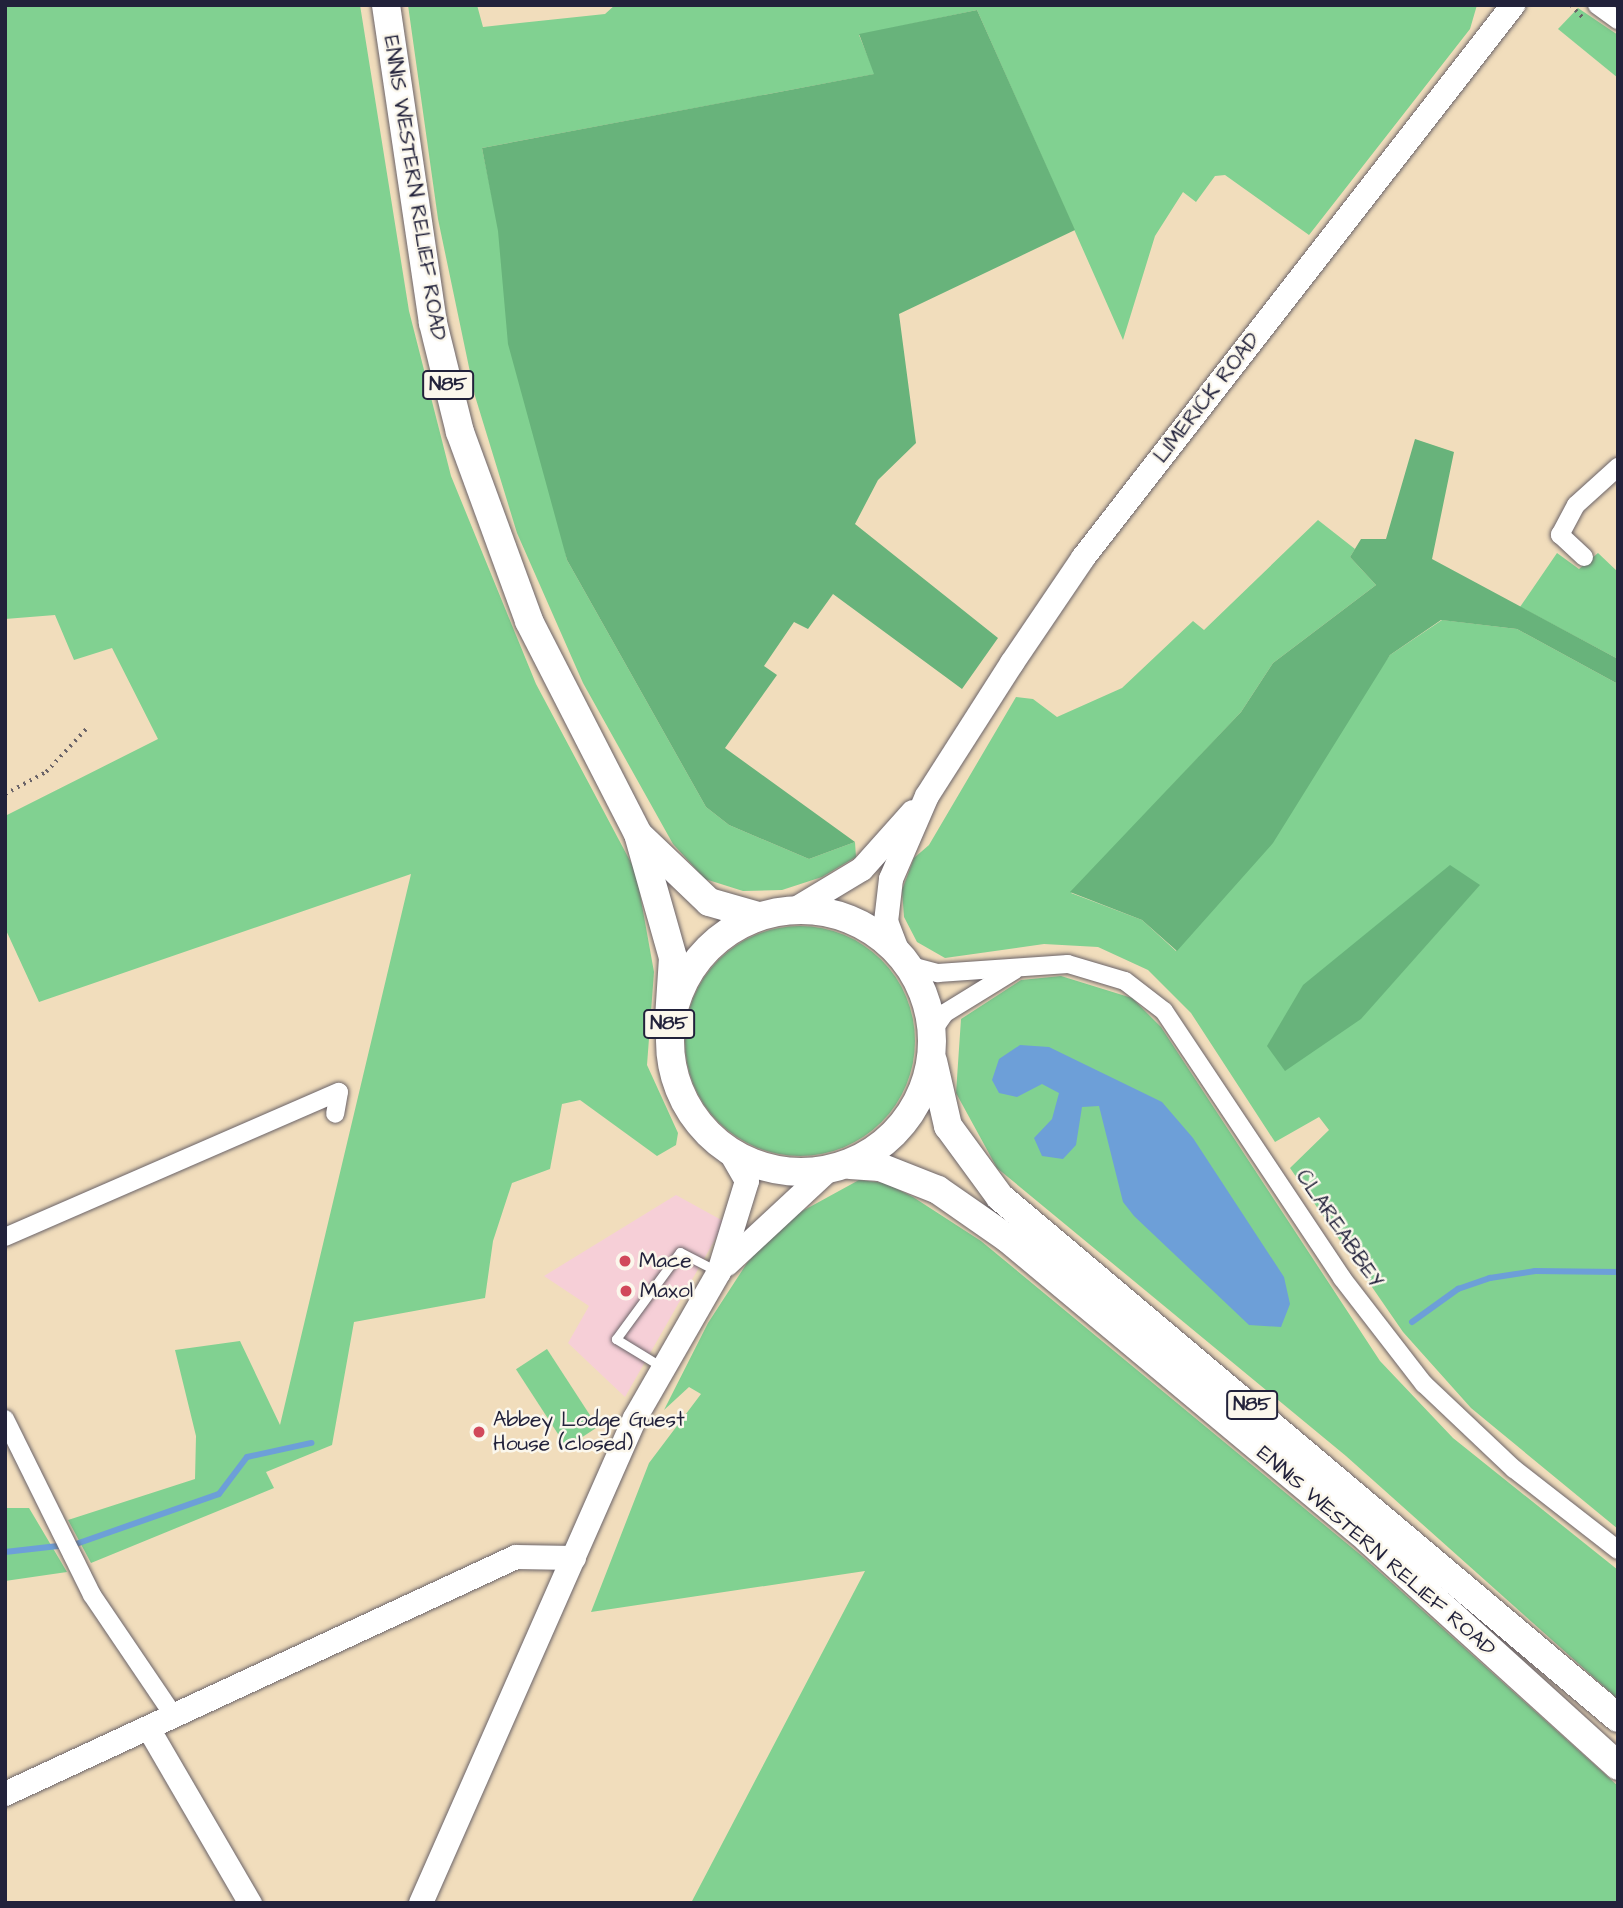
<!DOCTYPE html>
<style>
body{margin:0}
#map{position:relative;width:1623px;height:1908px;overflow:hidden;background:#f1ddbc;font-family:"Architects Daughter",sans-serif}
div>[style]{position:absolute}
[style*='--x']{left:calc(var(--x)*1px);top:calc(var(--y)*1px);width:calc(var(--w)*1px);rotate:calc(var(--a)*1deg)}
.built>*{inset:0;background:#f6cfd7}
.green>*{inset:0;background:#81d191;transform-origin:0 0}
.round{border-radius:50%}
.forest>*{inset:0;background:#68b37b}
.water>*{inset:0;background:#6d9fd8}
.stream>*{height:6px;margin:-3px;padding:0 3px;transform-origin:3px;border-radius:3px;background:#6d9fd8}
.path>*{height:3.5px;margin-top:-1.75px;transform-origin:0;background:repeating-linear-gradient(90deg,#6a6368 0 2px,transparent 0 7px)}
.roads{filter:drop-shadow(0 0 2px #6a6368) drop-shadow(0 0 2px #6a6368)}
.service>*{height:9px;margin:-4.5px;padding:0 4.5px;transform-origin:4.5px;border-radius:4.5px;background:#fff}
.minor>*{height:18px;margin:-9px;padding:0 9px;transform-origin:9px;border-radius:9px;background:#fff}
.tertiary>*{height:23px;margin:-11.5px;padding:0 11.5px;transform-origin:11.5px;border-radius:11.5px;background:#fff}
.secondary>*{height:24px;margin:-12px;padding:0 12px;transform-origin:12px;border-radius:12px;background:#fff}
.primary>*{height:28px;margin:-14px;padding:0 14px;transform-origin:14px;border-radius:14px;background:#fff}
.primary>.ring{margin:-14px;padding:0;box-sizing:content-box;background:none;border:28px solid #fff;border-radius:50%}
.dots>*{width:19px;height:19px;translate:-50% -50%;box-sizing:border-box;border:4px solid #fbf7ec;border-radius:50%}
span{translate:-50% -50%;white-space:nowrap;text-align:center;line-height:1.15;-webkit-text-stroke:5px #fbf7ec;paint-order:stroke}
.shield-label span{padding:2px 5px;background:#fbf7ec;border:2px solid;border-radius:5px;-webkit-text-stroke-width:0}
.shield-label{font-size:19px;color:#22223b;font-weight:700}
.street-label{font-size:21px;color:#22223b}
.poi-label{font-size:21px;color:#22223b}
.left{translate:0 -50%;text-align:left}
.frame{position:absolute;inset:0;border:7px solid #22223b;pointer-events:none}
</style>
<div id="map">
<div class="built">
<div style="clip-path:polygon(676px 1195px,725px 1222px,625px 1397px,568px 1343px,589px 1306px,544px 1276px)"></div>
</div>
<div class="green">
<div style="clip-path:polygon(5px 5px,360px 5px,409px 311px,451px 476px,536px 684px,636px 872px,654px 972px,647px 1065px,678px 1133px,676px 1145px,657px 1156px,580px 1100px,562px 1104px,550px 1169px,512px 1183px,493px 1241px,485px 1298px,354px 1322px,332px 1445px,266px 1472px,274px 1488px,91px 1563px,68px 1520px,195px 1479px,196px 1436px,175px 1350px,240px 1341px,280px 1425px,411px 874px,39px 1002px,5px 928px,5px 816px,158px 739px,112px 648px,74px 660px,55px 615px,5px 619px)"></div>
<div style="clip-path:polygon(408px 5px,477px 5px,483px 27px,605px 14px,615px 5px,1477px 5px,1470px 29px,1309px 235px,1225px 175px,1215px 176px,1196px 202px,1183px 192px,1155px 236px,1123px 340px,977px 10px,859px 35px,875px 74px,482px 148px,567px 560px,706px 807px,729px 825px,809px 859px,855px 842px,856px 857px,822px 877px,782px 890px,743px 891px,705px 879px,673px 844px,583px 683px,517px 533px,475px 396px,438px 219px)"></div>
<div style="clip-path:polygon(1578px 8px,1618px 35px,1618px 78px,1558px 29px)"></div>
<div style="clip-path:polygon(1318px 520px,1355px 549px,1350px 557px,1376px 585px,1273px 663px,1241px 712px,1071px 893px,1142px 920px,1176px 951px,1390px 655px,1442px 620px,1517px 629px,1618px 684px,1618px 1529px,1471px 1408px,1403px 1332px,1290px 1168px,1329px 1130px,1319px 1117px,1275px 1142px,1191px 1013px,1148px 970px,1098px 947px,1044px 944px,945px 958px,917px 942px,904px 917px,902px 890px,914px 858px,929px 845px,1016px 697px,1033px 699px,1057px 717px,1122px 688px,1193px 621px,1204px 630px)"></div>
<div style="clip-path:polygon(1557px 553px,1579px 569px,1598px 553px,1618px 572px,1618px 659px,1520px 607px)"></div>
<div class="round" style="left:685px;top:926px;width:230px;height:230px"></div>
<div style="clip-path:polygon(1061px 976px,1132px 998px,1161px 1027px,1380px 1361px,1453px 1438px,1618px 1570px,1618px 1699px,1346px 1456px,997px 1168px,956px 1093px,961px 1019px,1021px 980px)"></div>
<div style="clip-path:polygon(859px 1180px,885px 1183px,913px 1197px,981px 1241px,1362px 1556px,1618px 1786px,1618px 1903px,691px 1903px,865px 1571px,591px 1612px,649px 1463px,701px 1394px,689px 1387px,664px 1410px,708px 1323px,747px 1263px,786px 1220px)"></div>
<div style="left:547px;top:1349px;width:93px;height:37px;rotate:57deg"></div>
<div style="clip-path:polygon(5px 1508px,29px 1508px,67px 1572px,5px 1581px)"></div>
</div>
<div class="forest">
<div style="clip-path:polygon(977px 10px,1075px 230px,899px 314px,916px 443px,878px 480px,855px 524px,998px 638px,962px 689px,833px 594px,808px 629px,794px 622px,764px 666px,777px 675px,725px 748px,855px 842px,809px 859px,729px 825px,706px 807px,567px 560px,508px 344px,498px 231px,482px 148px,874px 74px,859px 34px)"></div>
<div style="clip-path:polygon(1415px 439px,1454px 452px,1432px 559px,1618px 659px,1618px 684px,1517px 629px,1441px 620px,1390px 655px,1273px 843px,1177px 951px,1142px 920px,1070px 892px,1241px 712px,1273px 663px,1376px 585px,1350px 557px,1361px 539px,1386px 539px)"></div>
<div style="clip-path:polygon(1450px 865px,1480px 885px,1361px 1019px,1285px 1071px,1267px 1046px,1303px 985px)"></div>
</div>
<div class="water">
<div style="clip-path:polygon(1020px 1045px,1049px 1047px,1162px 1102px,1193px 1138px,1284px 1277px,1290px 1304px,1281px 1327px,1249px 1325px,1134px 1216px,1123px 1202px,1099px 1106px,1082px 1107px,1076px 1145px,1063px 1159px,1042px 1156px,1034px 1138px,1052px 1119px,1059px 1093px,1042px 1084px,1017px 1097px,999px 1093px,992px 1080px,999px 1059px)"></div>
</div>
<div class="stream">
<div style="--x:1412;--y:1322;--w:57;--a:-35.7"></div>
<div style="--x:1458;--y:1289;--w:34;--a:-19"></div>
<div style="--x:1490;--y:1278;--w:46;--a:-8.8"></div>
<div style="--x:1535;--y:1271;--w:83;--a:0.7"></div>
<div style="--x:5;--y:1552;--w:71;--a:-6.4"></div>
<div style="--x:76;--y:1544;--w:151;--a:-19.3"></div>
<div style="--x:219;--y:1494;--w:46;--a:-52.9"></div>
<div style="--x:247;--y:1457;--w:66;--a:-12.3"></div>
</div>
<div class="path">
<div style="--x:1571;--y:5;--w:19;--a:47"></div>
<div style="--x:5;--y:794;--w:47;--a:-28.2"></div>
<div style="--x:46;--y:772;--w:62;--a:-47"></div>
</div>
<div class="roads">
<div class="service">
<div style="--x:662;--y:1367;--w:54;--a:-148.7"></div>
<div style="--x:616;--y:1339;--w:108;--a:-53.7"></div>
<div style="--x:680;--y:1252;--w:42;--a:27.2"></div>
</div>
<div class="minor">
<div style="--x:1597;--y:5;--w:26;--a:36"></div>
<div style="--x:1584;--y:557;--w:33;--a:-137"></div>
<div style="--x:1560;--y:535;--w:34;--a:-62"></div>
<div style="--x:1576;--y:505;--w:57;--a:-42.1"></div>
<div style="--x:911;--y:966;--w:28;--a:15"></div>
<div style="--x:938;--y:973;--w:130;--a:-4"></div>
<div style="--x:1068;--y:964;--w:59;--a:16.6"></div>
<div style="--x:1125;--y:981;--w:49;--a:37.6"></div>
<div style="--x:1164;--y:1011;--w:321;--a:56.3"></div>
<div style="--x:1342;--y:1278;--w:134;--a:52.3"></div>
<div style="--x:1424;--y:1384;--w:124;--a:43.4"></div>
<div style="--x:1514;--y:1469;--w:132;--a:37.9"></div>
<div style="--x:933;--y:1030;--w:21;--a:-55"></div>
<div style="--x:945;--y:1013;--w:82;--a:-31.6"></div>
<div style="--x:5;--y:1237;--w:364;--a:-23.5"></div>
<div style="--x:339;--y:1092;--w:22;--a:100"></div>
<div style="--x:5;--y:1419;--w:196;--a:63.7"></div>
<div style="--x:92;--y:1595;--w:146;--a:55.9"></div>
</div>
<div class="tertiary">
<div style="--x:148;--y:1728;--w:203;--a:59.8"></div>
</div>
<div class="secondary">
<div style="--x:794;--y:910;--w:79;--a:-31.1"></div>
<div style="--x:862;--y:869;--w:76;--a:-48.2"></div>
<div style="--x:897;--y:950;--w:30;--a:-111"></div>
<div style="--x:886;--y:922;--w:43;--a:-83.4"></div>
<div style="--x:891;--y:879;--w:90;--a:-66.6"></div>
<div style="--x:927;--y:796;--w:158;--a:-57.4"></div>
<div style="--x:1012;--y:663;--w:127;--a:-55.9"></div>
<div style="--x:1083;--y:558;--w:701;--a:-52.13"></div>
<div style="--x:727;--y:1264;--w:135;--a:-42.9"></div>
<div style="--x:5;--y:1794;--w:563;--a:-24.88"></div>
<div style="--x:516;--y:1557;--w:58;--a:1"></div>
<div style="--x:421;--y:1903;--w:530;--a:-66.19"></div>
<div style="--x:635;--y:1418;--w:168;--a:-60.1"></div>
<div style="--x:719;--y:1272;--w:95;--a:-72.9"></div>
<div style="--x:747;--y:1181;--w:34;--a:-120"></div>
</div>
<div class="primary">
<div style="--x:386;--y:5;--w:321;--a:81.6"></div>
<div style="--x:433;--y:323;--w:112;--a:76.1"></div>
<div style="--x:460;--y:432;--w:201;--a:69.9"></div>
<div style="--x:529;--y:621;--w:239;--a:62.9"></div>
<div style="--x:638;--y:834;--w:129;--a:74.2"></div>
<div style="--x:673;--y:958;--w:61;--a:93.8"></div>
<div style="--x:640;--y:836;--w:95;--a:43.7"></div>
<div style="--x:709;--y:902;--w:51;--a:15.9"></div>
<div class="ring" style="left:670px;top:910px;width:234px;height:234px"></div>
<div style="--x:933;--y:1061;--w:67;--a:77"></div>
<div style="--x:948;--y:1126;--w:88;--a:53.8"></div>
<div style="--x:1000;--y:1197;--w:808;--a:40.13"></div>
<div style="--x:850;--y:1165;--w:30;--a:4"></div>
<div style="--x:880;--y:1167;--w:62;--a:21.6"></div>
<div style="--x:938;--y:1190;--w:84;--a:34.8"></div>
<div style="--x:1007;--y:1238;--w:471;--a:39.8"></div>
<div style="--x:1369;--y:1540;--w:336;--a:42.2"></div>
</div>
</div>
<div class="dots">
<div style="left:625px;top:1261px;background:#d1495b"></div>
<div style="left:626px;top:1291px;background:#d1495b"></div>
<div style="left:479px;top:1432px;background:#d1495b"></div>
</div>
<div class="shield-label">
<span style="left:448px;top:385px">N85</span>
<span style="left:669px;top:1024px">N85</span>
<span style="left:1252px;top:1405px">N85</span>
</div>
<div class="street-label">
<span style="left:414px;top:188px;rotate:81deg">ENNIS WESTERN RELIEF ROAD</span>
<span style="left:1207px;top:398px;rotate:-52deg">LIMERICK ROAD</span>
<span style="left:1339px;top:1229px;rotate:56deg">CLAREABBEY</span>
<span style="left:1376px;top:1551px;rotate:41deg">ENNIS WESTERN RELIEF ROAD</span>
</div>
<div class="poi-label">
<span class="left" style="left:639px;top:1261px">Mace</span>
<span class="left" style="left:640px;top:1291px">Maxol</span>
<span class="left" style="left:493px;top:1432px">Abbey Lodge Guest<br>House (closed)</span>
</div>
<div class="frame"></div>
</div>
